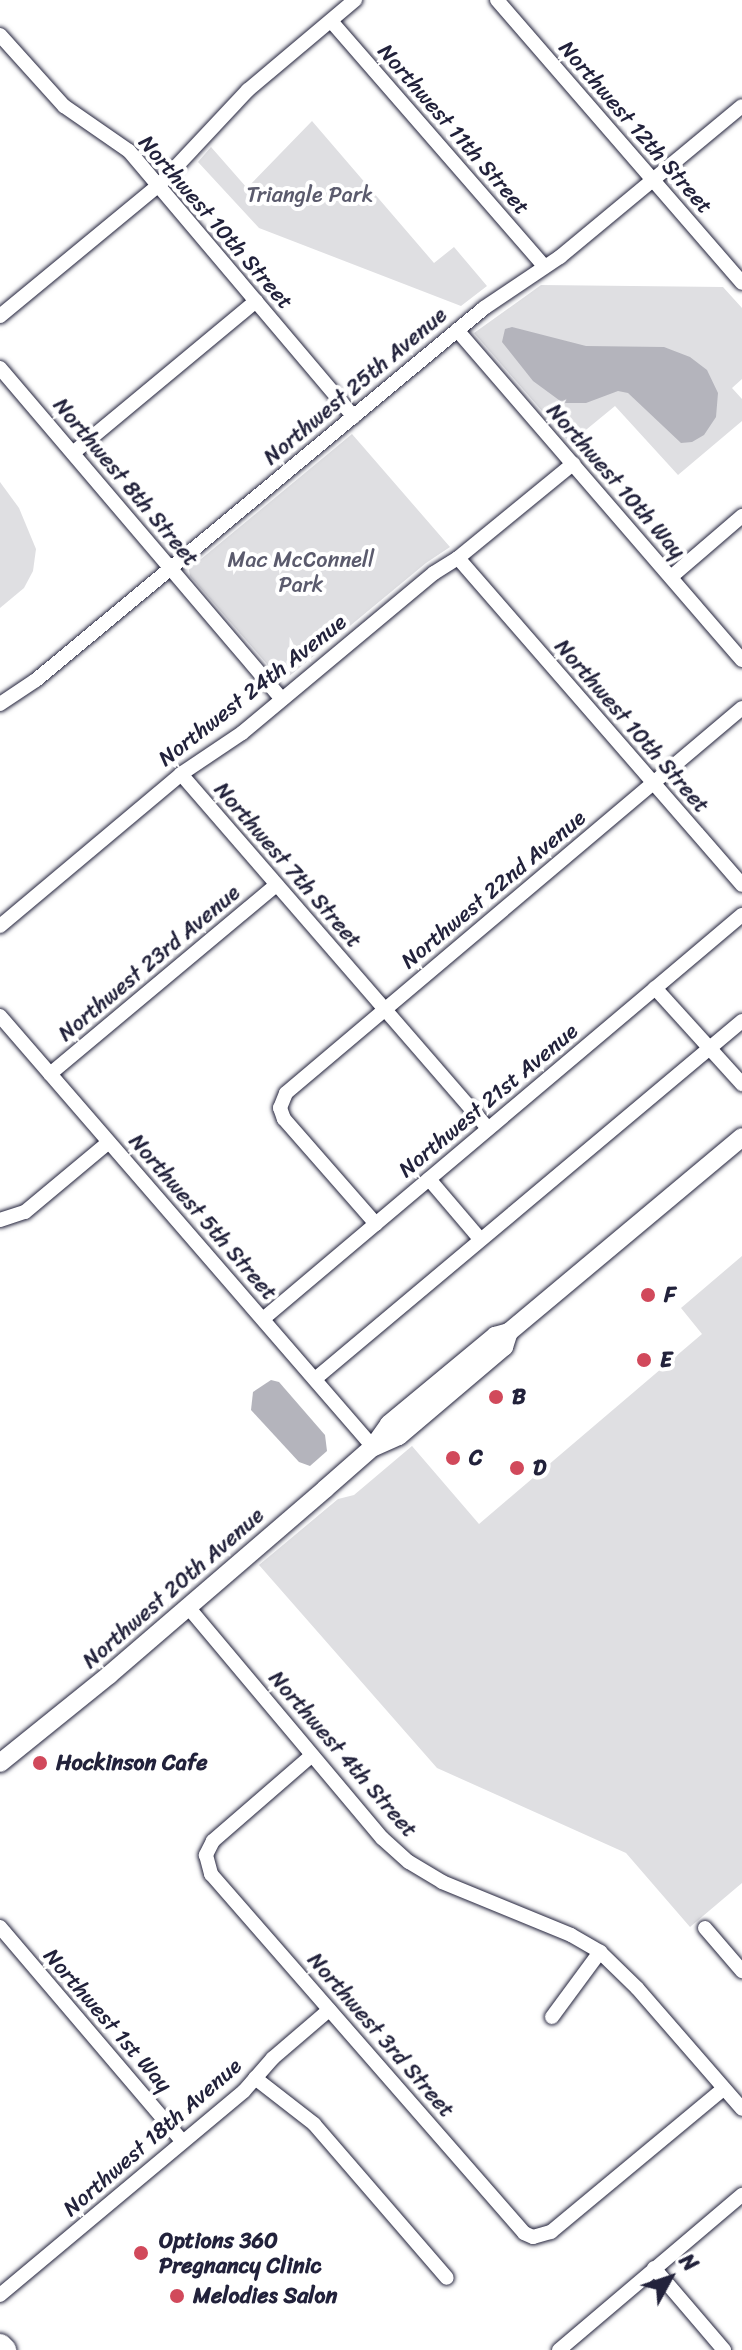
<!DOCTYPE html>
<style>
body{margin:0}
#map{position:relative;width:742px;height:2350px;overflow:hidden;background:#fff;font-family:Sriracha,sans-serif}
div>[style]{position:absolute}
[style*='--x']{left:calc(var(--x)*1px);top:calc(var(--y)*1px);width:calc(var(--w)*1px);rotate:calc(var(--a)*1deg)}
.green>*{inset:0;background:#dfdfe2}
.water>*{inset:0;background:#b4b4bc}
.roads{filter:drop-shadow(0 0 2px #22223b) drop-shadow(0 0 2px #22223b)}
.minor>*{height:14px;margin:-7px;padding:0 7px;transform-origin:7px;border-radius:7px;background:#fff}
.tertiary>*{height:18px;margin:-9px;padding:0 9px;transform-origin:9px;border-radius:9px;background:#fff}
.trunk>*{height:24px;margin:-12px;padding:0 12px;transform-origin:12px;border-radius:12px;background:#fff}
.dots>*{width:22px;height:22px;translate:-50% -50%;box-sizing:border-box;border:4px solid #fff;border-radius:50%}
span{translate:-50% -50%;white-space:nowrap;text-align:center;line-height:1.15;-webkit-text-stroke:8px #fff;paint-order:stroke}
.street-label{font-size:22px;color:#22223b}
.park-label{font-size:22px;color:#5b5b6d}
.poi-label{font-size:22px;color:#22223b;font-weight:700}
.left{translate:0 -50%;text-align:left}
.north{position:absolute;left:630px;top:2238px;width:80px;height:80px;-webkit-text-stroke:6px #fff;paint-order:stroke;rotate:50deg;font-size:22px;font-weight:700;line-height:32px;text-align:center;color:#22223b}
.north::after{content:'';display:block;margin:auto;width:28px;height:36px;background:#22223b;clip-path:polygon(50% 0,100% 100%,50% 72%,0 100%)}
</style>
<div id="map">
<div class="green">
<div style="clip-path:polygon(312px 121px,434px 263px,454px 247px,487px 286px,461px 306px,259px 228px,198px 162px,211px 147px,247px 188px)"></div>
<div style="clip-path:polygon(541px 285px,723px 287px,742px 308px,742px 379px,732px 388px,742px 399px,742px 421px,678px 475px,615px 406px,570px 443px,474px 333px)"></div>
<div style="clip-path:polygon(352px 434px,450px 547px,426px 563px,287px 678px,280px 679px,190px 576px,189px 569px)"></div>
<div style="clip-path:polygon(0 482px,19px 508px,36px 549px,33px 571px,24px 588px,0 608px)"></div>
<div style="clip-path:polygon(742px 1256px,742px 1883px,690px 1927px,626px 1853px,437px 1768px,259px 1565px,338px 1499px,354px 1495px,412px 1446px,479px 1524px,702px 1334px,681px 1308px)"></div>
</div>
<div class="water">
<div style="clip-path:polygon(512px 327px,586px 346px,664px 347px,690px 357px,707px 370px,718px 393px,716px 417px,704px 435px,692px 442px,681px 443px,628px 393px,618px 391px,586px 403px,563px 403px,533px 381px,502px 342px,505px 329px)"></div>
<div style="clip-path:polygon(271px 1380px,279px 1382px,325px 1435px,327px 1451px,310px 1466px,299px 1462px,251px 1410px,253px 1392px)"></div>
</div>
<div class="roads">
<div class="minor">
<div style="--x:497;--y:0;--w:374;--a:49.1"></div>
<div style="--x:331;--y:21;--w:325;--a:49"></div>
<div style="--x:0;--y:35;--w:96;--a:48"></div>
<div style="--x:64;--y:106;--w:79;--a:34.7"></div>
<div style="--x:129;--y:151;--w:348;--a:49.8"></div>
<div style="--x:0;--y:316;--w:206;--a:-39.5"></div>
<div style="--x:159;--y:185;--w:130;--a:-46.9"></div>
<div style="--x:248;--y:90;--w:140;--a:-40.1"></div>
<div style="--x:457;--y:330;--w:436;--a:49.2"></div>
<div style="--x:0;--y:368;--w:435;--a:49.6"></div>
<div style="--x:73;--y:453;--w:238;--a:-39.7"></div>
<div style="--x:458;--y:558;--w:433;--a:49"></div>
<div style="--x:671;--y:577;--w:94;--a:-40.7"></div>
<div style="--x:0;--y:704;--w:43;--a:-33.7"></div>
<div style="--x:36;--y:680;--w:582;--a:-39.7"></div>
<div style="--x:484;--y:308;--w:92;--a:-33.9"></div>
<div style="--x:560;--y:257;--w:236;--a:-39.7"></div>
<div style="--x:181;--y:774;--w:469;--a:49.1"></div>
<div style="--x:0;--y:926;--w:236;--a:-40"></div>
<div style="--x:181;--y:774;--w:73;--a:-33.9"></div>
<div style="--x:242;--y:733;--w:250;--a:-39.8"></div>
<div style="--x:434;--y:573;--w:28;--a:-32"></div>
<div style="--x:458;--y:558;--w:149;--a:-39.3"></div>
<div style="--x:655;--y:988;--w:130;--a:47.8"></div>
<div style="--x:0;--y:1016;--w:570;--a:49.13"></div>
<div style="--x:50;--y:1074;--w:295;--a:-39.9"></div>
<div style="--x:429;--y:1179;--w:79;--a:49.6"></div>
<div style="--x:0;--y:1220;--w:26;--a:-18"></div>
<div style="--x:25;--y:1212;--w:109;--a:-39.8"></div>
<div style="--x:376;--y:1224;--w:140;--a:-131.2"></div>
<div style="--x:284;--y:1119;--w:12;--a:-110"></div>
<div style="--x:280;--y:1108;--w:16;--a:-68"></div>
<div style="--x:286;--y:1093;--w:597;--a:-40.17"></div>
<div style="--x:263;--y:1319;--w:627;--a:-40.15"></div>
<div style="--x:315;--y:1379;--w:557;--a:-39.98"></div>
<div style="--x:188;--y:1607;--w:302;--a:50"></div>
<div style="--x:382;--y:1838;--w:36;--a:42"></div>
<div style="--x:409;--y:1862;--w:39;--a:31"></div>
<div style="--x:442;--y:1882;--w:139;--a:22.3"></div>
<div style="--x:571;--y:1935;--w:34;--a:30"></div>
<div style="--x:600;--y:1952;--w:52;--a:44.2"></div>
<div style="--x:637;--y:1988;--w:160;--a:49"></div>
<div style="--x:311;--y:1756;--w:130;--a:139.1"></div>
<div style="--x:213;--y:1841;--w:16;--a:117"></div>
<div style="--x:206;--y:1855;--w:20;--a:75"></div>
<div style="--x:211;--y:1874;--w:476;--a:48.9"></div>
<div style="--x:524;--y:2233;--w:10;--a:24"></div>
<div style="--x:533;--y:2237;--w:19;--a:-16"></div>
<div style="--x:551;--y:2232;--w:224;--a:-39.7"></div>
<div style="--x:0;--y:1927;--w:282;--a:49.6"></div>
<div style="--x:705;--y:1928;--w:57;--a:49.3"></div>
<div style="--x:552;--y:2017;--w:81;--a:-53.6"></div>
<div style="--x:255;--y:2078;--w:75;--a:37.9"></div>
<div style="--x:314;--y:2124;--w:203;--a:49.2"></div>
<div style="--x:654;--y:2268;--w:108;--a:49.5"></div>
<div style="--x:0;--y:2295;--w:318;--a:-39.9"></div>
<div style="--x:244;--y:2091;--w:44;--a:-48.7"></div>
<div style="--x:273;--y:2058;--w:74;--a:-40.6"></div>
<div style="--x:559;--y:2350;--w:240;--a:-40.3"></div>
</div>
<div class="tertiary">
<div style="--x:374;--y:1447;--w:27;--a:-24"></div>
<div style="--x:399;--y:1436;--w:138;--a:-40.3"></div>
<div style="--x:504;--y:1347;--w:16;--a:-72"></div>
<div style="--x:0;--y:1763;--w:140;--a:-38.9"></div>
<div style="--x:109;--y:1675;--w:285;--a:-40.7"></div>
<div style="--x:325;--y:1489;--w:64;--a:-41.2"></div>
<div style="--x:373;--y:1447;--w:28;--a:-55"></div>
<div style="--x:389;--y:1424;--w:138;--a:-39.7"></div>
<div style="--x:495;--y:1336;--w:15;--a:-16"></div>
<div style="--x:509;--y:1332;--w:304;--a:-39.9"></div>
</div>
<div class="trunk">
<div style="--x:0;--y:2346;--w:6;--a:45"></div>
</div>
</div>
<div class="dots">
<div style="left:648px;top:1295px;background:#d1495b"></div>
<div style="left:644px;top:1360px;background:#d1495b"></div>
<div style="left:496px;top:1397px;background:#d1495b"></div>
<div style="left:453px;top:1458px;background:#d1495b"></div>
<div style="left:517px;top:1468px;background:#d1495b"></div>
<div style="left:40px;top:1763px;background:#d1495b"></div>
<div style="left:141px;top:2253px;background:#d1495b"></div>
<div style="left:177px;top:2296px;background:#d1495b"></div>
</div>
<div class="street-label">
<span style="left:636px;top:127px;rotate:49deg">Northwest 12th Street</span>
<span style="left:454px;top:129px;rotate:49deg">Northwest 11th Street</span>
<span style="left:216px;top:222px;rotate:49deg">Northwest 10th Street</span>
<span style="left:355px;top:386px;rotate:-40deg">Northwest 25th Avenue</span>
<span style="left:616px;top:481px;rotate:49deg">Northwest 10th Way</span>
<span style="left:126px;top:482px;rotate:50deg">Northwest 8th Street</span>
<span style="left:252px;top:690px;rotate:-38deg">Northwest 24th Avenue</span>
<span style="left:632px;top:726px;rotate:49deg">Northwest 10th Street</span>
<span style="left:288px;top:865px;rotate:49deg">Northwest 7th Street</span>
<span style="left:493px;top:889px;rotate:-40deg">Northwest 22nd Avenue</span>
<span style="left:149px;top:963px;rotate:-40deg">Northwest 23rd Avenue</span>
<span style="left:488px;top:1100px;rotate:-40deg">Northwest 21st Avenue</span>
<span style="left:203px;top:1217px;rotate:49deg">Northwest 5th Street</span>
<span style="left:173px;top:1588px;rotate:-41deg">Northwest 20th Avenue</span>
<span style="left:343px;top:1754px;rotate:49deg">Northwest 4th Street</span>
<span style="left:108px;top:2020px;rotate:49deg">Northwest 1st Way</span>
<span style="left:381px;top:2035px;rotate:49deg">Northwest 3rd Street</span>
<span style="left:152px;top:2137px;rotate:-41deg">Northwest 18th Avenue</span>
</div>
<div class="park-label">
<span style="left:310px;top:195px">Triangle Park</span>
<span style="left:301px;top:572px">Mac McConnell<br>Park</span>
</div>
<div class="poi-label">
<span class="left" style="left:664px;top:1295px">F</span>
<span class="left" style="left:660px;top:1360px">E</span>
<span class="left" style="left:512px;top:1397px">B</span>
<span class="left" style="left:469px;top:1458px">C</span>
<span class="left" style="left:533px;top:1468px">D</span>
<span class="left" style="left:56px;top:1763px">Hockinson Cafe</span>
<span class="left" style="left:159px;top:2253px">Options 360<br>Pregnancy Clinic</span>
<span class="left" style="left:193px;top:2296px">Melodies Salon</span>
</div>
<div class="north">N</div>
</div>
